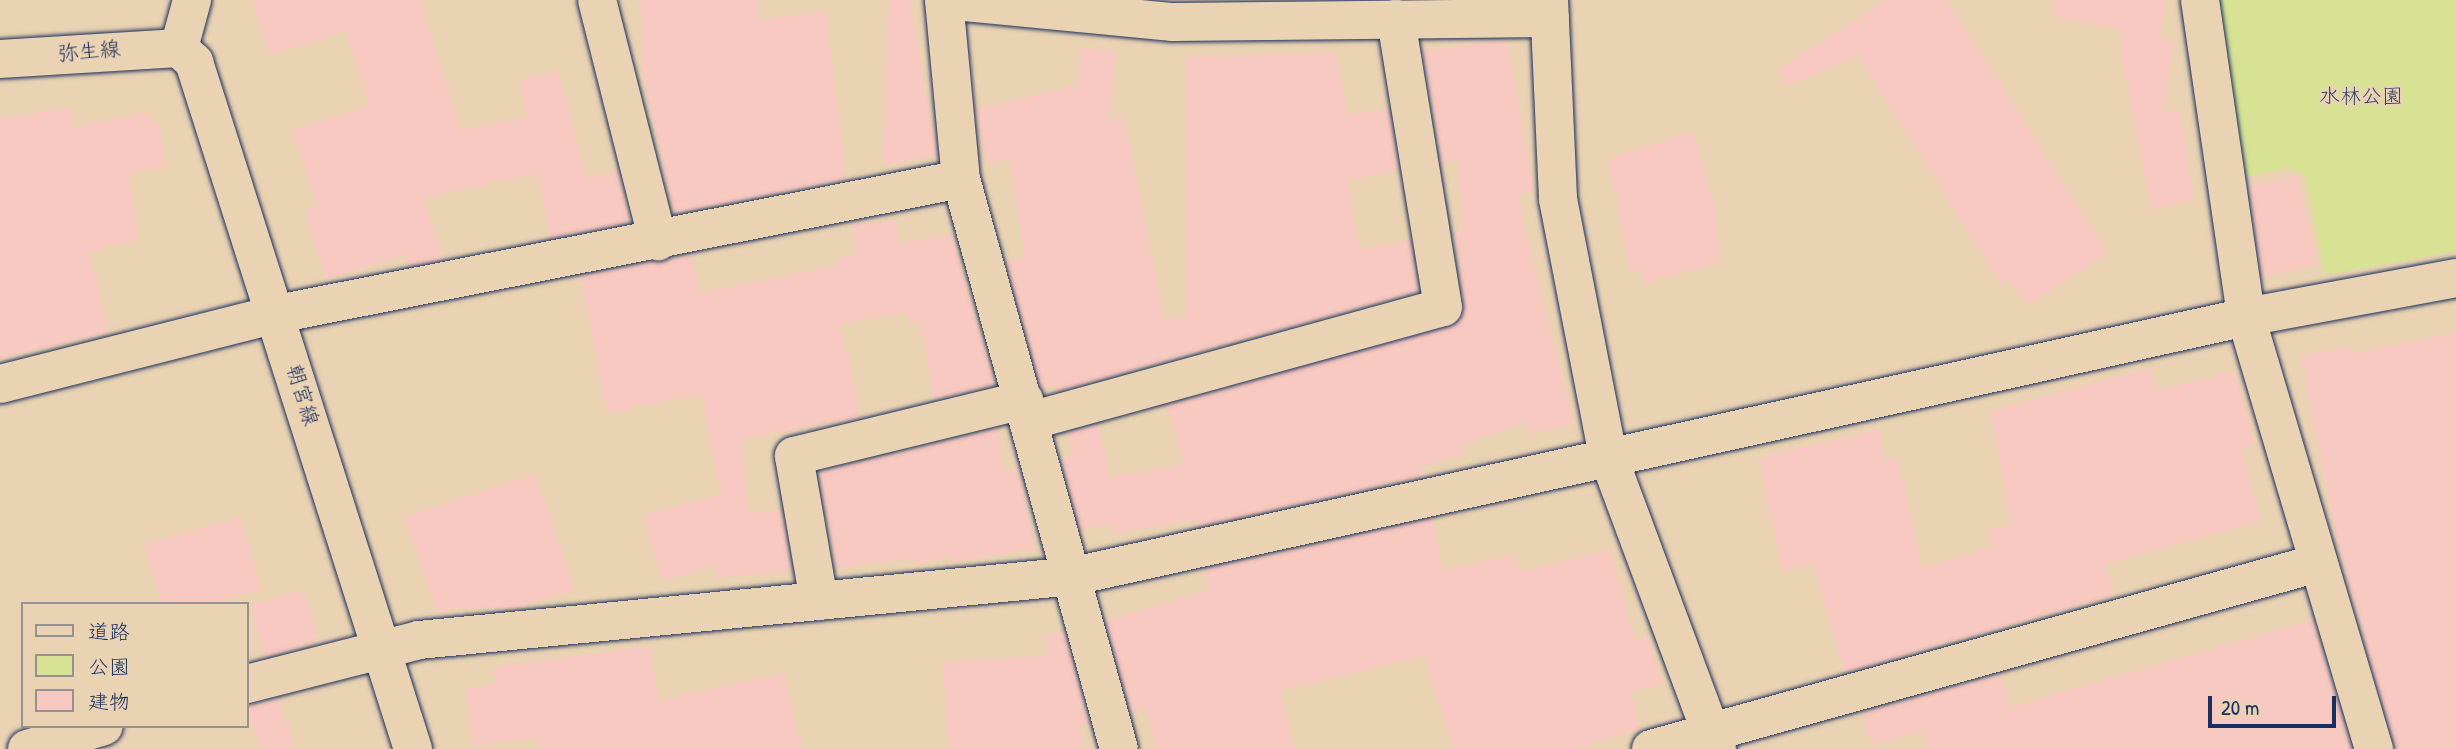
<!DOCTYPE html>
<meta charset="utf-8">
<style>
body{margin:0}
#map{position:relative;width:2456px;height:749px;overflow:hidden;background:#ead3b3;font-family:"Patrick Hand","Klee One",sans-serif}
div>[style]{position:absolute}
[style*='--x']{left:calc(var(--x)*1px);top:calc(var(--y)*1px);width:calc(var(--w)*1px);rotate:calc(var(--a)*1deg)}
.green>*{inset:0;background:#d7e295}
.building>*{inset:0;background:#f8c9c0}
.roads{filter:drop-shadow(0 0 2px #1b2f5e) drop-shadow(0 0 2px #1b2f5e)}
.minor>*{height:38px;margin:-19px;padding:0 19px;transform-origin:19px;border-radius:19px;background:#ead3b3}
span{translate:-50% -50%;white-space:nowrap;text-align:center;line-height:1.15;-webkit-text-stroke:5px #ead3b3;paint-order:stroke}
.street-label{font-size:21px;color:#1b2f5e}
.park-label{font-size:21px;color:#2e4164}
.legend{position:absolute;left:21px;top:602px;width:228px;height:126px;box-sizing:border-box;background:#ead3b3;border:2px solid #979191;margin:0;padding:9px 12px;list-style:none;font-size:21px;color:#1b2f5e}
.legend li{display:flex;align-items:center;gap:14px;height:35px}
.legend b{width:35px;border:2px solid #979191}
.scale{position:absolute;left:2208px;top:696px;width:128px;height:32px;box-sizing:border-box;border:4px solid #1b2f5e;border-top:0;padding-left:9px;font-size:21px;line-height:24px;white-space:nowrap;color:#1b2f5e;-webkit-text-stroke:5px #ead3b3;paint-order:stroke}
</style>
<div id="map">
<div class="green">
<div style="clip-path:polygon(2212px 0,2456px 0,2456px 251px,2325px 275px,2306px 175px,2288px 168px,2237px 178px)"></div>
</div>
<div class="building">
<div style="clip-path:polygon(252px 0,420px 0,460px 130px,527px 116px,519px 79px,558px 71px,586px 178px,618px 171px,631px 222px,550px 238px,537px 173px,424px 198px,442px 259px,409px 266px,406px 255px,326px 279px,305px 211px,317px 207px,292px 130px,369px 106px,346px 31px,269px 55px)"></div>
<div style="clip-path:polygon(640px 0,757px 0,758px 20px,826px 11px,846px 179px,674px 213px,642px 72px)"></div>
<div style="clip-path:polygon(889px 0,910px 0,937px 155px,883px 166px)"></div>
<div style="clip-path:polygon(1886px 0,1947px 0,2108px 253px,2028px 305px,2007px 279px,2001px 285px,1858px 55px,1787px 86px,1778px 70px)"></div>
<div style="clip-path:polygon(2055px 0,2166px 0,2159px 38px,2175px 41px,2163px 112px,2179px 109px,2195px 199px,2151px 210px,2120px 48px,2124px 30px,2053px 16px)"></div>
<div style="clip-path:polygon(1507px 40px,1534px 191px,1519px 194px,1524px 225px,1574px 424px,1531px 434px,1527px 422px,1463px 444px,1465px 453px,1421px 466px,1423px 476px,1196px 527px,1194px 519px,1115px 534px,1113px 524px,1081px 530px,1061px 459px,1073px 456px,1067px 433px,1098px 425px,1110px 477px,1184px 464px,1167px 406px,1458px 322px,1465px 303px,1453px 231px,1464px 229px,1456px 160px,1442px 163px,1423px 51px)"></div>
<div style="clip-path:polygon(1081px 48px,1116px 51px,1108px 120px,1124px 117px,1164px 319px,1185px 316px,1185px 57px,1335px 52px,1348px 115px,1388px 108px,1399px 170px,1347px 180px,1360px 249px,1410px 240px,1418px 291px,1056px 391px,1055px 385px,1042px 388px,1006px 261px,1025px 258px,1012px 176px,1008px 159px,986px 163px,976px 109px,1078px 85px)"></div>
<div style="clip-path:polygon(70px 107px,73px 127px,148px 112px,150px 123px,158px 122px,166px 166px,129px 173px,139px 239px,88px 252px,109px 332px,0 358px,0 119px)"></div>
<div style="clip-path:polygon(1693px 131px,1715px 207px,1719px 263px,1644px 283px,1641px 269px,1630px 271px,1608px 159px)"></div>
<div style="clip-path:polygon(2297px 175px,2318px 265px,2262px 278px,2249px 186px)"></div>
<div style="clip-path:polygon(895px 221px,899px 243px,951px 234px,995px 384px,934px 399px,919px 321px,909px 324px,907px 312px,840px 324px,860px 417px,741px 439px,747px 506px,752px 513px,781px 510px,792px 571px,716px 578px,714px 566px,662px 581px,643px 515px,721px 495px,701px 394px,607px 413px,580px 276px,691px 255px,699px 293px,838px 265px,837px 258px,858px 254px,851px 223px)"></div>
<div style="clip-path:polygon(2456px 332px,2456px 749px,2395px 749px,2337px 540px,2300px 356px,2349px 346px,2351px 354px)"></div>
<div style="clip-path:polygon(2150px 368px,2156px 391px,2235px 371px,2255px 444px,2241px 448px,2261px 521px,2105px 564px,2114px 595px,1844px 672px,1813px 564px,1782px 571px,1758px 458px,1878px 430px,1885px 460px,1897px 457px,1922px 568px,1993px 547px,1988px 530px,2011px 524px,1990px 411px)"></div>
<div style="clip-path:polygon(997px 429px,1005px 473px,1019px 469px,1035px 549px,952px 562px,951px 556px,916px 564px,914px 558px,836px 568px,819px 472px)"></div>
<div style="clip-path:polygon(535px 474px,575px 590px,515px 609px,457px 607px,437px 613px,404px 517px)"></div>
<div style="clip-path:polygon(240px 517px,261px 589px,209px 604px,162px 604px,144px 544px)"></div>
<div style="clip-path:polygon(1432px 519px,1443px 570px,1513px 555px,1521px 571px,1610px 550px,1635px 640px,1648px 636px,1663px 684px,1630px 692px,1640px 729px,1575px 749px,1454px 749px,1424px 656px,1280px 690px,1295px 749px,1156px 749px,1147px 709px,1132px 713px,1106px 621px,1210px 590px,1205px 569px)"></div>
<div style="clip-path:polygon(297px 591px,305px 595px,317px 635px,313px 643px,265px 657px,250px 605px)"></div>
<div style="clip-path:polygon(2313px 620px,2351px 749px,1928px 749px,1922px 731px,1871px 745px,1862px 713px,2001px 674px,2010px 707px)"></div>
<div style="clip-path:polygon(1064px 631px,1089px 723px,1081px 725px,1083px 749px,949px 749px,942px 662px,1048px 656px,1047px 635px)"></div>
<div style="clip-path:polygon(650px 646px,658px 701px,784px 673px,801px 749px,540px 749px,537px 738px,473px 746px,466px 688px,496px 684px,493px 667px)"></div>
<div style="clip-path:polygon(278px 699px,294px 749px,261px 749px,247px 708px)"></div>
</div>
<div class="roads">
<div class="minor">
<div style="--x:597;--y:0;--w:249;--a:75.8"></div>
<div style="--x:944;--y:0;--w:180;--a:84.6"></div>
<div style="--x:961;--y:179;--w:591;--a:74.51"></div>
<div style="--x:944;--y:0;--w:230;--a:5.5"></div>
<div style="--x:1173;--y:22;--w:377;--a:-0.6"></div>
<div style="--x:1549;--y:0;--w:199;--a:87.4"></div>
<div style="--x:1558;--y:199;--w:262;--a:79"></div>
<div style="--x:1608;--y:456;--w:313;--a:69.6"></div>
<div style="--x:2200;--y:0;--w:320;--a:81.7"></div>
<div style="--x:2246;--y:317;--w:451;--a:73.5"></div>
<div style="--x:179;--y:48;--w:21;--a:43"></div>
<div style="--x:194;--y:62;--w:721;--a:72.32"></div>
<div style="--x:179;--y:48;--w:50;--a:-74.8"></div>
<div style="--x:0;--y:59;--w:179;--a:-3.5"></div>
<div style="--x:0;--y:384;--w:286;--a:-14.2"></div>
<div style="--x:277;--y:314;--w:697;--a:-11.16"></div>
<div style="--x:1030;--y:421;--w:428;--a:-15.4"></div>
<div style="--x:1443;--y:307;--w:292;--a:-99.3"></div>
<div style="--x:819;--y:601;--w:147;--a:-99.8"></div>
<div style="--x:794;--y:456;--w:237;--a:-13.7"></div>
<div style="--x:247;--y:684;--w:178;--a:-14.3"></div>
<div style="--x:419;--y:640;--w:658;--a:-5.58"></div>
<div style="--x:1074;--y:576;--w:1200;--a:-12.46"></div>
<div style="--x:2246;--y:317;--w:214;--a:-10.5"></div>
<div style="--x:27;--y:749;--w:80;--a:-16.6"></div>
<div style="--x:1651;--y:749;--w:692;--a:-15.58"></div>
</div>
</div>
<div class="street-label">
<span style="left:89px;top:51px;rotate:-5deg">弥生線</span>
<span style="left:303px;top:395px;rotate:73deg">朝宮線</span>
</div>
<div class="park-label">
<span style="left:2361px;top:96px">水林公園</span>
</div>
<ul class="legend">
<li><b style="height:9px;background:#ead3b3"></b>道路</li>
<li><b style="height:19px;background:#d7e295"></b>公園</li>
<li><b style="height:19px;background:#f8c9c0"></b>建物</li>
</ul>
<div class="scale">20 m</div>
</div>
